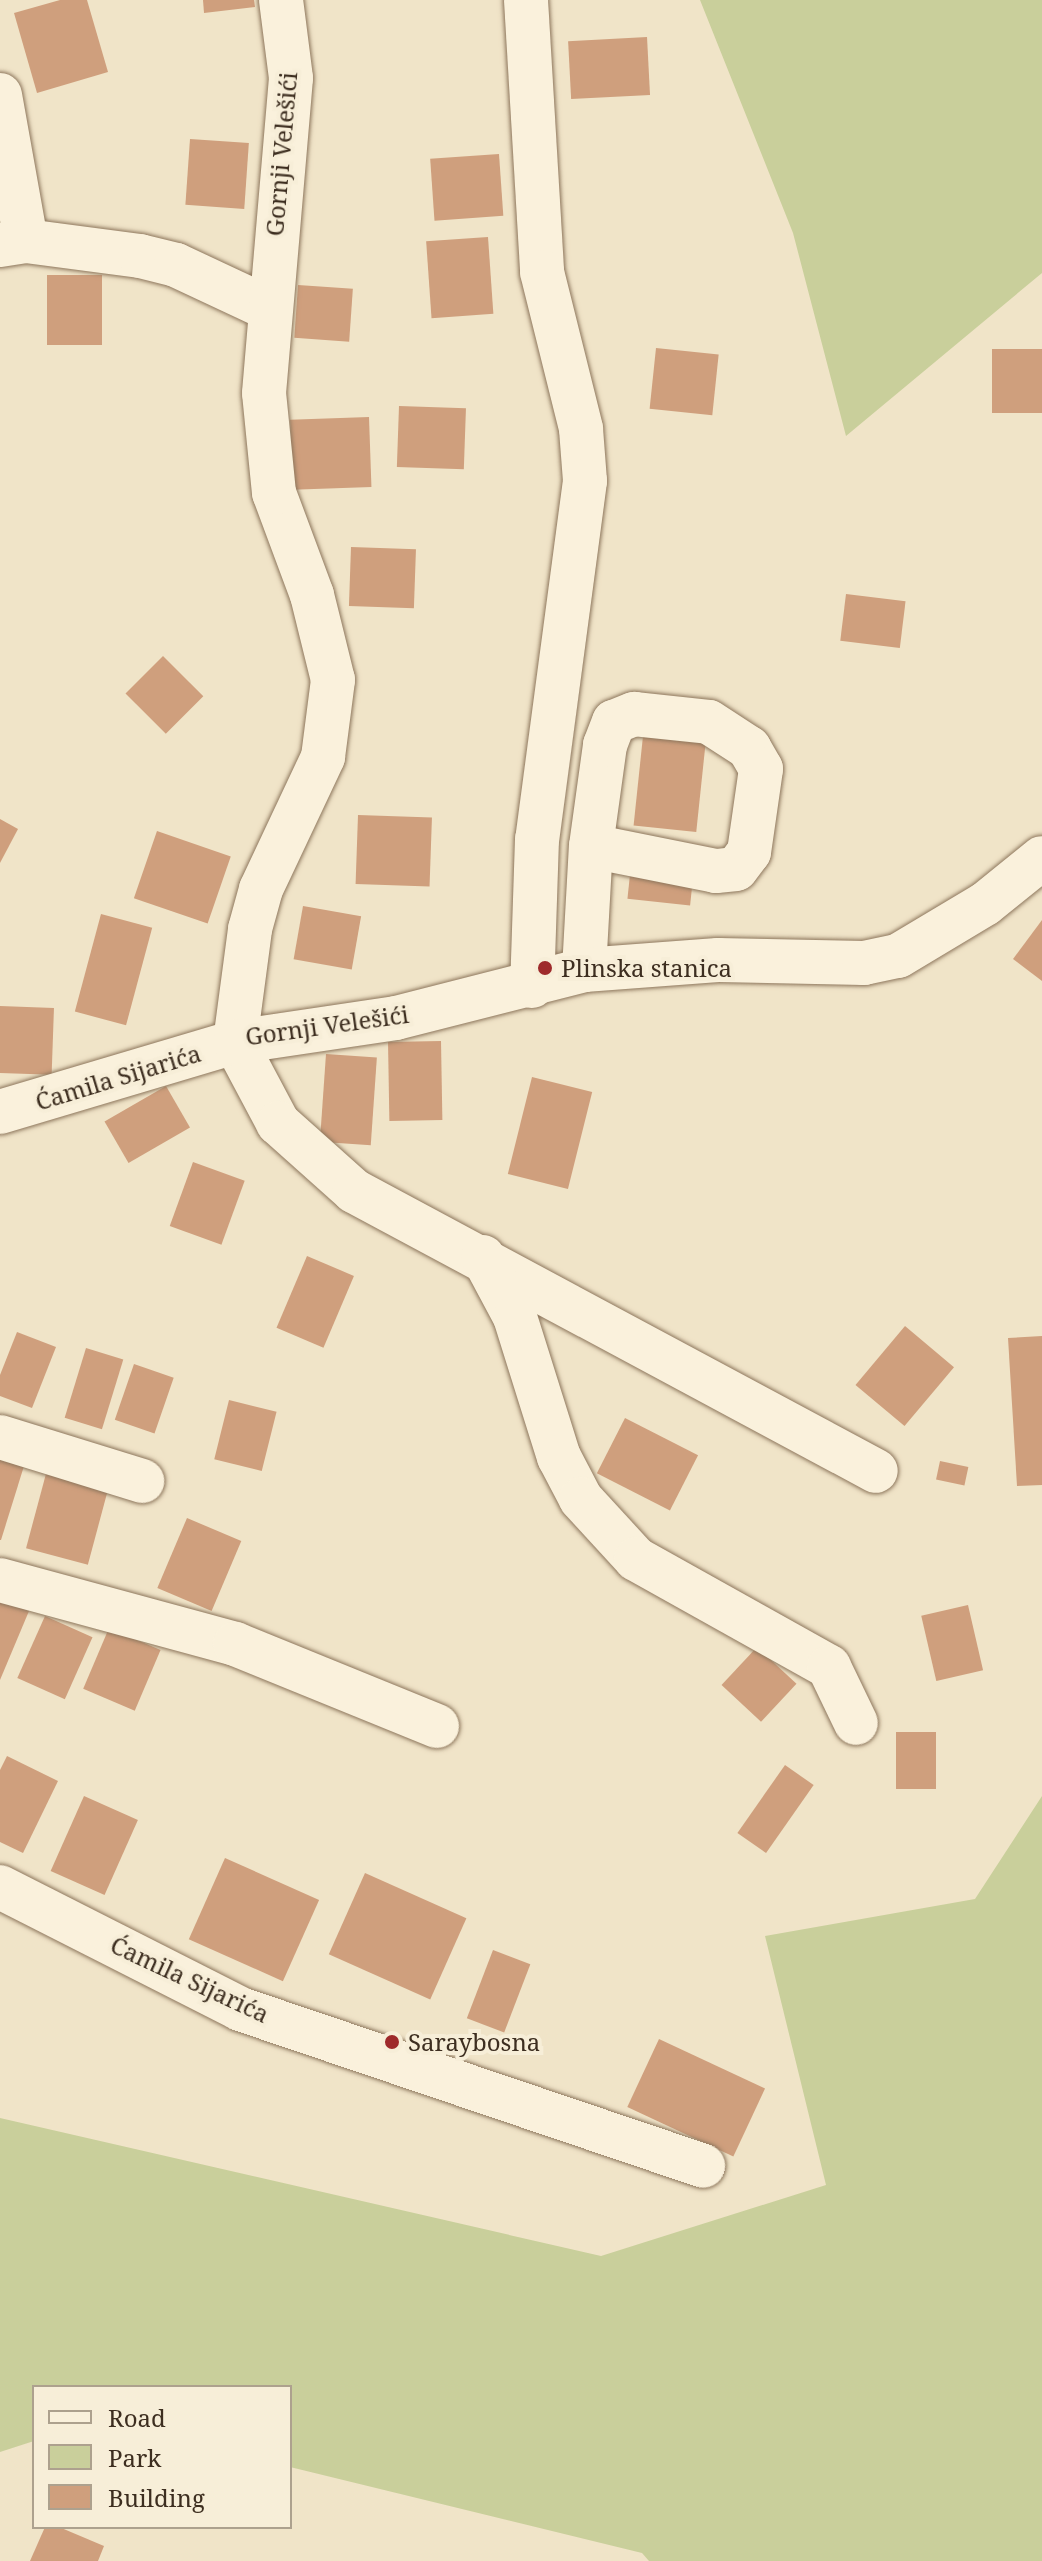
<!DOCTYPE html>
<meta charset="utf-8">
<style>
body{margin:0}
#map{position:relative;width:1042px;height:2561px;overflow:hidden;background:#f0e4c8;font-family:"Noto Serif",serif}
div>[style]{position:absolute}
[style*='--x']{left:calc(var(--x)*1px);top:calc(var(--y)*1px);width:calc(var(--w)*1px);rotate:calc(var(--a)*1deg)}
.green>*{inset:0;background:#c9cf9b}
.building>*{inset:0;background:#cf9f7d;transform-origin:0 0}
.roads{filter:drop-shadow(0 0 2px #8d765c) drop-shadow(0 0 2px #8d765c)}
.minor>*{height:44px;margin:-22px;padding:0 22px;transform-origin:22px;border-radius:22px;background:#faf1dc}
.dots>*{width:22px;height:22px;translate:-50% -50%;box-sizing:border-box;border:4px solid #f7eed8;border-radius:50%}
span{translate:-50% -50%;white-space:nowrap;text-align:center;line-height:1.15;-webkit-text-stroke:8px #f7eed8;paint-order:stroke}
.street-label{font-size:24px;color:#3d2e20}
.poi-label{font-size:24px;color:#3d2e20}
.left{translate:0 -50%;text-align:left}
.legend{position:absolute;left:32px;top:2385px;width:260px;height:144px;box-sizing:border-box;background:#f7eed8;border:2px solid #ada18e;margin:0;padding:10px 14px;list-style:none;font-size:24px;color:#3d2e20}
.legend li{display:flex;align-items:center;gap:16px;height:40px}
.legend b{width:40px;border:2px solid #ada18e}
</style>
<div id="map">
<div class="green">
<div style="clip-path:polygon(700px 0,1042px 0,1042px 273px,846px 436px,793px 233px)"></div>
<div style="clip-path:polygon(1042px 1796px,1042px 2561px,649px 2561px,642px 2553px,290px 2467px,290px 2387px,34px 2387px,34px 2441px,0 2452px,0 2118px,601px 2256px,826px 2185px,765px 1936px,975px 1899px)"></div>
</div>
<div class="building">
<div style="clip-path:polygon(60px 0,87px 0,108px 72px,37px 93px,14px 13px)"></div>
<div style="clip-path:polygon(203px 0,254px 0,255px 7px,204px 13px)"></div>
<div style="left:647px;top:37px;width:58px;height:79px;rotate:87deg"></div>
<div style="left:190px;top:139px;width:59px;height:66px;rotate:4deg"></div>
<div style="left:499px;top:154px;width:62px;height:69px;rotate:86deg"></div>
<div style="left:488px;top:237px;width:77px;height:62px;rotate:86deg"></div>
<div style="left:47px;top:275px;width:55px;height:70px"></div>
<div style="left:298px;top:285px;width:55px;height:53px;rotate:4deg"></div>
<div style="left:656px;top:348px;width:63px;height:61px;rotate:6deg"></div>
<div style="left:1042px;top:349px;width:64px;height:50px;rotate:90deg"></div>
<div style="left:399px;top:406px;width:67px;height:61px;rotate:2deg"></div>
<div style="left:369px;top:417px;width:70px;height:79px;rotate:88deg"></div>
<div style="left:351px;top:547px;width:65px;height:59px;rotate:2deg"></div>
<div style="left:846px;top:594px;width:60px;height:47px;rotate:7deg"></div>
<div style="left:163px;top:656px;width:57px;height:53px;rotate:45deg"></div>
<div style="left:643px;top:736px;width:63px;height:90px;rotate:6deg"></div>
<div style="left:358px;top:815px;width:74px;height:69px;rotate:2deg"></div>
<div style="clip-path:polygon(0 819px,18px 829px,0 863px)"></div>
<div style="left:157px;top:831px;width:78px;height:71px;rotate:19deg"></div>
<div style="left:631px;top:865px;width:63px;height:34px;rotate:6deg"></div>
<div style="left:303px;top:906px;width:59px;height:54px;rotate:10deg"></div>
<div style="left:101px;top:914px;width:53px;height:101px;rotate:15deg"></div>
<div style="clip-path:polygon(1042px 920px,1042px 981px,1013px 959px)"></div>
<div style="left:0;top:1006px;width:54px;height:67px;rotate:2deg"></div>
<div style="left:441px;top:1041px;width:79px;height:53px;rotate:89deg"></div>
<div style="left:326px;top:1054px;width:51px;height:88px;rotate:4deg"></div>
<div style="left:532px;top:1077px;width:62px;height:100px;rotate:14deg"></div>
<div style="left:166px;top:1086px;width:48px;height:71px;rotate:60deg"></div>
<div style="left:193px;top:1162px;width:55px;height:68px;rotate:20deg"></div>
<div style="left:307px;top:1256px;width:51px;height:78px;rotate:23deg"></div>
<div style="left:905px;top:1326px;width:64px;height:77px;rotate:40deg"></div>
<div style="clip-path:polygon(17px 1332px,56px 1347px,32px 1408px,0 1396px,0 1375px)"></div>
<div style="clip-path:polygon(1042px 1336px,1042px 1485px,1017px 1486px,1008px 1338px)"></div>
<div style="left:86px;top:1348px;width:39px;height:73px;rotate:17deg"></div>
<div style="left:134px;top:1364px;width:42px;height:59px;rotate:19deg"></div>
<div style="left:229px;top:1400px;width:49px;height:61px;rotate:14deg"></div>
<div style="left:625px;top:1418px;width:82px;height:62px;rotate:27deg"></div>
<div style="clip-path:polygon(0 1459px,24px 1466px,1px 1540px,0 1540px)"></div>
<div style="left:940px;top:1461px;width:29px;height:19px;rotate:12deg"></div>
<div style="left:47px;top:1470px;width:64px;height:81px;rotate:15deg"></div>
<div style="left:187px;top:1518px;width:59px;height:76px;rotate:23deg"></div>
<div style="clip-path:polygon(0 1599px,29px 1611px,0 1680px)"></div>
<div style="left:968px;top:1605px;width:67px;height:48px;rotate:77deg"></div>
<div style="left:45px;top:1616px;width:52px;height:68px;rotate:24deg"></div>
<div style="left:109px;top:1628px;width:56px;height:66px;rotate:23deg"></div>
<div style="left:757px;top:1647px;width:54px;height:52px;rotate:43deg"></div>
<div style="left:896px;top:1732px;width:40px;height:57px"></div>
<div style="clip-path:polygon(7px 1756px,58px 1781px,23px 1853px,0 1842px,0 1770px)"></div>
<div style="left:785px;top:1765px;width:35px;height:83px;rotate:35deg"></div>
<div style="left:84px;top:1796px;width:59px;height:82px;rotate:24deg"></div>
<div style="left:225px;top:1858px;width:103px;height:89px;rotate:24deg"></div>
<div style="left:365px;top:1873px;width:111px;height:89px;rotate:24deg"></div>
<div style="left:493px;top:1950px;width:40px;height:73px;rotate:21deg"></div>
<div style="left:659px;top:2039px;width:117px;height:75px;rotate:25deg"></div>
<div style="clip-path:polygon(45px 2527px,59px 2527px,104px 2546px,98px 2561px,30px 2561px)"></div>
</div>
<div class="roads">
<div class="minor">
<div style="--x:526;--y:0;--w:272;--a:86.6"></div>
<div style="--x:542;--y:272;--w:162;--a:76"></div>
<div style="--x:581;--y:429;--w:52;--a:85.6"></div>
<div style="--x:585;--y:481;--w:361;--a:97.6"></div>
<div style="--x:537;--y:839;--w:147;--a:91.9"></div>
<div style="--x:0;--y:95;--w:148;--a:79.9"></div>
<div style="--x:0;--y:245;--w:26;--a:-9"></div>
<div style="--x:26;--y:241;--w:115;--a:7.5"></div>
<div style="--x:140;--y:256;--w:37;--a:14"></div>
<div style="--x:176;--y:265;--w:102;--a:25.1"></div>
<div style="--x:584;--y:970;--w:124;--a:-86.8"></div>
<div style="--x:591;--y:846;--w:102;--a:-82.1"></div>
<div style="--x:605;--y:745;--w:25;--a:-69"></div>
<div style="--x:614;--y:722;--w:22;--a:-22"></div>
<div style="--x:634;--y:714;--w:75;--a:6.1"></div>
<div style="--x:709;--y:722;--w:48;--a:33"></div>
<div style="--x:749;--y:748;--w:24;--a:60"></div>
<div style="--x:761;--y:769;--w:84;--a:98.2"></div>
<div style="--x:749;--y:852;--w:21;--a:127"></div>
<div style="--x:736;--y:869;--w:20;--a:174"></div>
<div style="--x:716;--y:871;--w:127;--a:-168.7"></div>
<div style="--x:235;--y:1042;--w:114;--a:-82.4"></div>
<div style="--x:250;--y:929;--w:41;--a:-74.6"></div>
<div style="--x:261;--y:889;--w:146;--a:-64.8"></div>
<div style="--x:323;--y:757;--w:78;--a:-82.6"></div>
<div style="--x:333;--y:680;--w:88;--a:-103.9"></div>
<div style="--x:312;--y:595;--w:109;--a:-110.4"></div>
<div style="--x:274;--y:493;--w:100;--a:-95.7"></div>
<div style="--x:264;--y:393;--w:316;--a:-85.1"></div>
<div style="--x:291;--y:78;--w:79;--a:-97.3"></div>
<div style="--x:235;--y:1042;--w:92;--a:62"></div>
<div style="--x:278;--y:1123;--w:102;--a:41.8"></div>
<div style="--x:354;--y:1191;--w:592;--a:28.21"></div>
<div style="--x:0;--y:1112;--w:245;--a:-16.6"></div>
<div style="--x:235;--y:1042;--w:163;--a:-8.5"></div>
<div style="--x:396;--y:1018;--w:194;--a:-14.3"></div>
<div style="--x:584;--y:970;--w:134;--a:-4.3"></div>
<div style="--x:718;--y:960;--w:146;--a:1.2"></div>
<div style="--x:864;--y:963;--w:35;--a:-12"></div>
<div style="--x:898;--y:956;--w:101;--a:-30.9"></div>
<div style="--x:985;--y:904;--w:73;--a:-38.9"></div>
<div style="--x:483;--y:1257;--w:68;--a:61.9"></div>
<div style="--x:515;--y:1317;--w:147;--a:72.6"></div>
<div style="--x:559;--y:1457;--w:47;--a:62.4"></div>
<div style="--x:581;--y:1499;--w:81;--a:47.5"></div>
<div style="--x:636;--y:1559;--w:221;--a:29.2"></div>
<div style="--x:829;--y:1667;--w:62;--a:64.3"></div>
<div style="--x:0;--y:1437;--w:149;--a:17.2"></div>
<div style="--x:0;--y:1580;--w:244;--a:15.2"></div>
<div style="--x:235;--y:1644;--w:218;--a:22.1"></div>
<div style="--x:0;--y:1887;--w:269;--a:26.9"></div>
<div style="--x:240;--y:2009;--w:489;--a:18.7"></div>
</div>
</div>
<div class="dots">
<div style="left:545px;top:968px;background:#9e2a2b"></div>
<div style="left:392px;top:2042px;background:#9e2a2b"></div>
</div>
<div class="street-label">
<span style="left:281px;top:154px;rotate:-85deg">Gornji Velešići</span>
<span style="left:327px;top:1025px;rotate:-8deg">Gornji Velešići</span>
<span style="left:118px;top:1077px;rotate:-17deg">Ćamila Sijarića</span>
<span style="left:190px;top:1979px;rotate:25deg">Ćamila Sijarića</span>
</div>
<div class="poi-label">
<span class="left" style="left:561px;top:968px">Plinska stanica</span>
<span class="left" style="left:408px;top:2042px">Saraybosna</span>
</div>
<ul class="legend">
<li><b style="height:10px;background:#faf1dc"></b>Road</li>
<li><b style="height:22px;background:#c9cf9b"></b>Park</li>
<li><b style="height:22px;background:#cf9f7d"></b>Building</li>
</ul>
</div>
